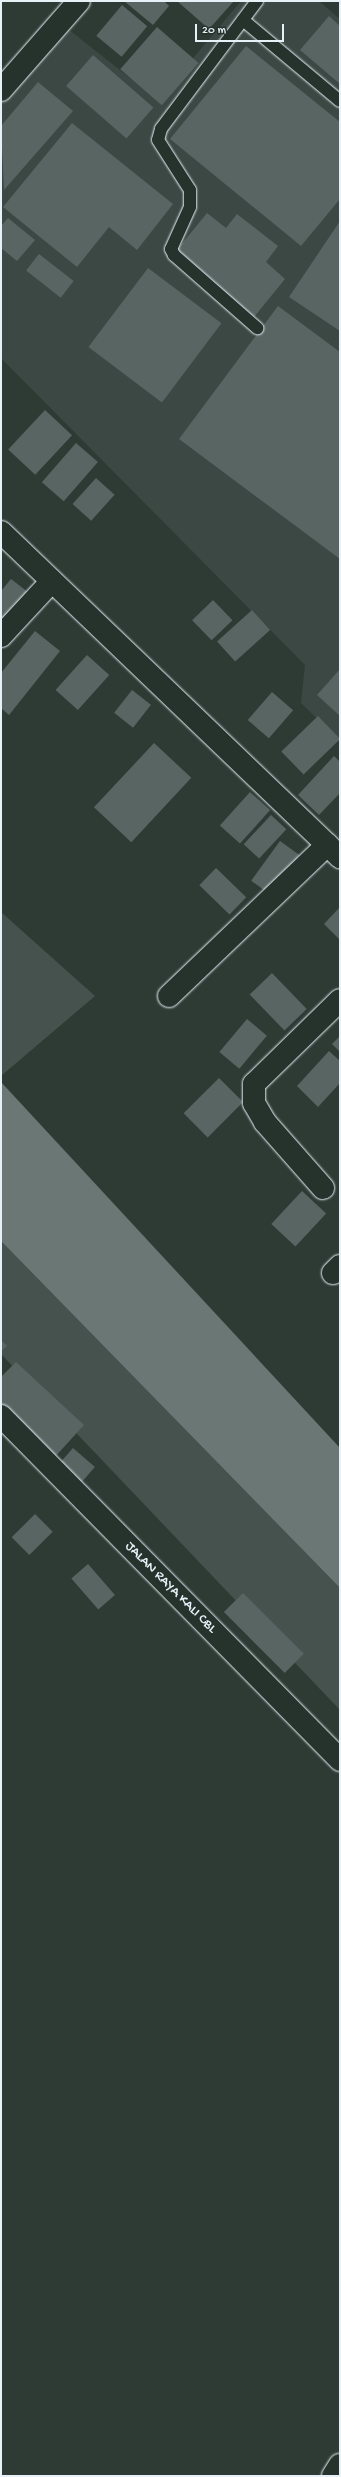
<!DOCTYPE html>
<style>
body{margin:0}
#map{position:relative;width:341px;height:2477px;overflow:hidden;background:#2e3b35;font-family:"Gochi Hand",sans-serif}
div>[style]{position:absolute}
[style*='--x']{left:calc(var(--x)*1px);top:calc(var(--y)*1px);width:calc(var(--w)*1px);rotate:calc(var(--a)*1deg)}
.built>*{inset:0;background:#3b4843}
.green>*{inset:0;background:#45524e}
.water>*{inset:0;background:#6b7775}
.building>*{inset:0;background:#596563;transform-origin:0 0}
.roads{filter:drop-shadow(0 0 1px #e8f1f8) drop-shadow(0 0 1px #e8f1f8)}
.lane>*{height:12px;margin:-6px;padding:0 6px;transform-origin:6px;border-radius:6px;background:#26332d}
.street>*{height:22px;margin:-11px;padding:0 11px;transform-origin:11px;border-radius:11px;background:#26332d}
.secondary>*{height:22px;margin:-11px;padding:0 11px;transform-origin:11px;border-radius:11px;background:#26332d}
span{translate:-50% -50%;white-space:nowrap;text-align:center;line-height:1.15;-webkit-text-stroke:3.5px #26332d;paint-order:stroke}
.street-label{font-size:14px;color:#e8f1f8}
.frame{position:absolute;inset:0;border:2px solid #e8f1f8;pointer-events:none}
.scale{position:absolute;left:195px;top:24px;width:89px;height:18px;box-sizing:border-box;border:2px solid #e8f1f8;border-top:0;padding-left:5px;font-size:12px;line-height:14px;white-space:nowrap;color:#e8f1f8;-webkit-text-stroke:3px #26332d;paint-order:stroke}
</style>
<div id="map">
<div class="built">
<div style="clip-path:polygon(241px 1px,319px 1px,340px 19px,340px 741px,301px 703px,305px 665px,1px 358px,1px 78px,54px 18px,158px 100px)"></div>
</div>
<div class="green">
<div style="clip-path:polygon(1px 912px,95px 996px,1px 1076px)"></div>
<div style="clip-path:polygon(1px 1241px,340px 1588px,340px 1710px,1px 1354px)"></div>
</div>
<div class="water">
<div style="clip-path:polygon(1px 1082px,340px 1448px,340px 1588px,1px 1241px)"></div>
</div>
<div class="building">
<div style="clip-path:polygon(124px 1px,164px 1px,169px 6px,153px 25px)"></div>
<div style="clip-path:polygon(177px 1px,234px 1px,209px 29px)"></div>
<div style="left:122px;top:5px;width:33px;height:40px;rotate:40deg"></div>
<div style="clip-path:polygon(329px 16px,340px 26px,340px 84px,300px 50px)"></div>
<div style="left:157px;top:27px;width:55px;height:56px;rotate:41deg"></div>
<div style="clip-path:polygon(246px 46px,340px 122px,340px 199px,301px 246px,170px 139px)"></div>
<div style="left:93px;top:55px;width:80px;height:41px;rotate:41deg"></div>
<div style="clip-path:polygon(38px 82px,73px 111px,4px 190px,1px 126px)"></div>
<div style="clip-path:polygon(72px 123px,173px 204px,137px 250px,109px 227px,77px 267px,3px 207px)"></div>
<div style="clip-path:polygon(207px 213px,226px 228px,237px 214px,278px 246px,266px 262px,285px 279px,254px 317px,176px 251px)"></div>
<div style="clip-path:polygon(8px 218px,35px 240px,17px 261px,1px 248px,1px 226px)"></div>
<div style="clip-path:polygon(340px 221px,340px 331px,289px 297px)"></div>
<div style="left:39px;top:254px;width:44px;height:21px;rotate:38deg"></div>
<div style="left:148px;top:268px;width:92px;height:99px;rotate:37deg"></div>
<div style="clip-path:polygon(278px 306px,340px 352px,340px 559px,179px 439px)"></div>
<div style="left:45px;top:410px;width:37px;height:54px;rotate:43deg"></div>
<div style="left:76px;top:443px;width:29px;height:52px;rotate:41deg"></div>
<div style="left:96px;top:478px;width:25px;height:35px;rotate:42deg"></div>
<div style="clip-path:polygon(11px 579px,33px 596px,10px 624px,1px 617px,1px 591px)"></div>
<div style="left:213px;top:600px;width:28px;height:29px;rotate:46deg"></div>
<div style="left:252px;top:610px;width:27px;height:47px;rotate:48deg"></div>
<div style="clip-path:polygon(35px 631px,60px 651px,9px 715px,1px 708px,1px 673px)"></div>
<div style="left:87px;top:655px;width:30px;height:47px;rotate:42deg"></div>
<div style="clip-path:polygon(340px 669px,340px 716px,317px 695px)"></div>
<div style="left:132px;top:690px;width:24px;height:29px;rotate:38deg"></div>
<div style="left:272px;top:692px;width:28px;height:37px;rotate:41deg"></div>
<div style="left:318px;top:716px;width:32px;height:51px;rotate:46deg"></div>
<div style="left:154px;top:743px;width:51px;height:88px;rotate:43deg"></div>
<div style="clip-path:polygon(334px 756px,340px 762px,340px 793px,319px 815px,298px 795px)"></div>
<div style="left:250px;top:792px;width:27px;height:45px;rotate:42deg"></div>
<div style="left:271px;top:815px;width:21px;height:40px;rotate:43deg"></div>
<div style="left:280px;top:841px;width:24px;height:49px;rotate:36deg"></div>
<div style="left:216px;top:868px;width:42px;height:24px;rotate:44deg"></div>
<div style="clip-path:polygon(340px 907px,340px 940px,324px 924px)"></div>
<div style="left:272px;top:973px;width:50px;height:31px;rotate:46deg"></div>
<div style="left:247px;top:1019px;width:26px;height:43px;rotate:40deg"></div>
<div style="clip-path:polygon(340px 1036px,340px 1052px,332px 1044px)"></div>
<div style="clip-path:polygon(329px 1051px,340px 1061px,340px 1083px,318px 1107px,297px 1086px)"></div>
<div style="left:219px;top:1078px;width:34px;height:50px;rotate:45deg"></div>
<div style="left:302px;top:1191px;width:33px;height:45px;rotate:43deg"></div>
<div style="clip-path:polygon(1px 1340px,7px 1346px,1px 1351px)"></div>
<div style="clip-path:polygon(16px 1362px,84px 1425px,53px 1459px,1px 1411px,1px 1377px)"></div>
<div style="left:73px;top:1448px;width:29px;height:21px;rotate:41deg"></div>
<div style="left:35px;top:1514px;width:25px;height:33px;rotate:45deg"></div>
<div style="left:88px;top:1564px;width:41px;height:22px;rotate:49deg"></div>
<div style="left:243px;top:1593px;width:86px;height:27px;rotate:45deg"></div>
</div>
<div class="roads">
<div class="lane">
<div style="--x:257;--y:1;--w:160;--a:126.9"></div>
<div style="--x:161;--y:129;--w:11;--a:105"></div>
<div style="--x:158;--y:140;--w:59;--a:57.4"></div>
<div style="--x:190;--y:190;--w:17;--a:90"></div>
<div style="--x:190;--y:207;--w:46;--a:114.3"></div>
<div style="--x:171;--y:249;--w:7;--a:63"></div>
<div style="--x:174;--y:255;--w:111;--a:41.3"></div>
<div style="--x:243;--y:20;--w:126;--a:39.9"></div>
</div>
<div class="street">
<div style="--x:1;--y:90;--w:118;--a:-48.8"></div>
<div style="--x:1;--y:532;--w:470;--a:43.8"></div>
<div style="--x:1;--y:636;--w:75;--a:-47.2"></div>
<div style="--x:169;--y:996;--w:219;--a:-43.7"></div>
<div style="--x:323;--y:1188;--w:88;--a:-131.3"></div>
<div style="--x:265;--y:1122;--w:22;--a:-120"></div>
<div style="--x:254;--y:1103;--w:19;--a:-90"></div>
<div style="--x:254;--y:1084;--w:120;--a:-44.3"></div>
<div style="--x:333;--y:1273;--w:10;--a:-45"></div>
<div style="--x:333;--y:2476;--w:13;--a:-58"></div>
</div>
<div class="secondary">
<div style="--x:1;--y:1416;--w:483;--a:45.4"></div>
</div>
</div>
<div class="street-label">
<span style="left:170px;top:1588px;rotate:45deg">JALAN RAYA KALI CBL</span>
</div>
<div class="frame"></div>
<div class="scale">20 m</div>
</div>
